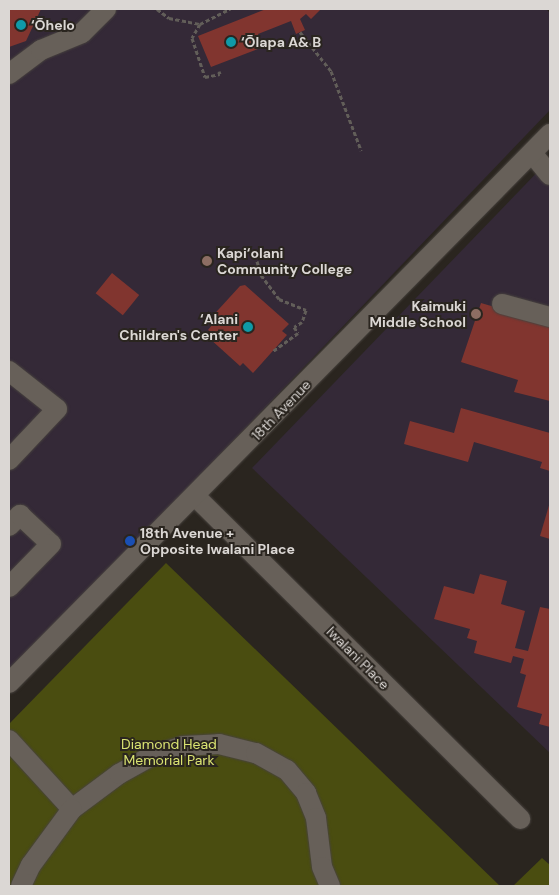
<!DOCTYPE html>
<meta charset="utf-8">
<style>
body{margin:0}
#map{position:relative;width:559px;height:895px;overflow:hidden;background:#2a251f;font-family:"DM Sans",sans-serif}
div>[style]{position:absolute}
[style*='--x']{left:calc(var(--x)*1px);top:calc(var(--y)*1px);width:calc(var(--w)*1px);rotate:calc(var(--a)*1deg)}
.education>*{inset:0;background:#342937}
.green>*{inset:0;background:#4a4d10}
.building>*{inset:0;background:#81352f;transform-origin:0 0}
.path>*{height:3px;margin-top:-1.5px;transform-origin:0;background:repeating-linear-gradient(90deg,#625e59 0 4px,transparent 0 6.5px)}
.roads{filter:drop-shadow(0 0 1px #47423e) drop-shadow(0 0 1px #47423e)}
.minor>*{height:20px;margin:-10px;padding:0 10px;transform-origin:10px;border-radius:10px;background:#676059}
.dots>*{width:14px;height:14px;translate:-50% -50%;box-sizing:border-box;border:2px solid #2a251f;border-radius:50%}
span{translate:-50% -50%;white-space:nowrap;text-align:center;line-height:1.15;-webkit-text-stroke:4px #2a251f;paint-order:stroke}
.poi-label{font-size:14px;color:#dbd7d4;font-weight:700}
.left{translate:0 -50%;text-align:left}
.right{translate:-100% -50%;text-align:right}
.street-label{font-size:14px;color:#dbd7d4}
.park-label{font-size:14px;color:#dae372}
.frame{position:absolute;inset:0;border:10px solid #dbd7d4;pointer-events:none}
</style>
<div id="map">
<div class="education">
<div style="clip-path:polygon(9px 9px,546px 9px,550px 13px,550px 110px,9px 675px)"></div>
<div style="clip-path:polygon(550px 159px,550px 753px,252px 468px)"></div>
</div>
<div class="green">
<div style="clip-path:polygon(166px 563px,500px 886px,9px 886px,9px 724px)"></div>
<div style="clip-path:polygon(542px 858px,550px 865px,550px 886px,513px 886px)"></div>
</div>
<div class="building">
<div style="clip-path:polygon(9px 9px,41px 9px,26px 41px,9px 47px)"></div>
<div style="clip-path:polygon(266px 9px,321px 9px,311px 19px,306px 14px,300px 19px,305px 30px,296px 34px,291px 21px,258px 34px,263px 47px,211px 67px,198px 36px)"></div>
<div style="left:112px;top:273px;width:35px;height:26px;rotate:39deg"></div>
<div style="clip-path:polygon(245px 285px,289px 324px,282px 331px,287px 335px,253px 373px,243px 363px,240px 366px,209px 338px,213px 334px,208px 330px,212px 325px,208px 321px,240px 286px)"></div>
<div style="clip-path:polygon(481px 303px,550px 323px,550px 401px,514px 392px,518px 380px,461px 362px)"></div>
<div style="clip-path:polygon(461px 408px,550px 433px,550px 471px,540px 468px,542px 462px,474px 442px,468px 462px,404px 444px,410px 421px,454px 433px)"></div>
<div style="clip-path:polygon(550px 502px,550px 539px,540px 536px)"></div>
<div style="clip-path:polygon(480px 574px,507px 581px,501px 604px,525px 611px,515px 648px,528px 651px,540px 607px,550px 609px,550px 727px,539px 724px,542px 714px,517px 707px,526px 675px,520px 673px,524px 659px,513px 656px,511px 663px,474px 653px,477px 641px,467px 638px,470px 629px,434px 619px,444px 586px,474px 594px)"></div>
</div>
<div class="path">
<div style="--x:157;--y:9;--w:15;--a:37"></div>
<div style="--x:169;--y:18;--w:32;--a:11"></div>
<div style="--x:200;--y:24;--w:34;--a:-27"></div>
<div style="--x:200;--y:24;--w:16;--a:120"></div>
<div style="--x:192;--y:38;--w:41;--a:71.6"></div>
<div style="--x:205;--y:77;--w:15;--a:-11"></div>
<div style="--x:220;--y:74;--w:3;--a:-108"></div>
<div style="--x:300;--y:32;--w:50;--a:51.5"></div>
<div style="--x:331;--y:71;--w:85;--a:69.2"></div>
<div style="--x:257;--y:261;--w:15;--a:74"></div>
<div style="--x:261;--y:275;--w:30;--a:53"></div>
<div style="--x:279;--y:299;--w:29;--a:22"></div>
<div style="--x:306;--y:310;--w:13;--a:108"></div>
<div style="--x:302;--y:322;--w:9;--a:148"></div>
<div style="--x:294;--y:327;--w:7;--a:56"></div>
<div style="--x:298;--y:333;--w:32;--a:144"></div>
</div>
<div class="roads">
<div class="minor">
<div style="--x:9;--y:74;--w:40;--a:-37"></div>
<div style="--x:41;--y:50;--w:44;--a:-22.5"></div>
<div style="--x:82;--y:33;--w:34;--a:-45"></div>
<div style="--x:532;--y:153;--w:28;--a:51"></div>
<div style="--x:502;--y:304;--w:50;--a:15.2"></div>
<div style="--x:9;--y:371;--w:61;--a:38.4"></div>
<div style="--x:57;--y:409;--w:70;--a:133.3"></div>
<div style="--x:196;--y:497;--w:457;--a:44.8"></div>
<div style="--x:9;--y:526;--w:16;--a:-45"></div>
<div style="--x:20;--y:515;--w:42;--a:43.1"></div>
<div style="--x:51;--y:544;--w:60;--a:134.3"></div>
<div style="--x:9;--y:683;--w:771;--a:-45.42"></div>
<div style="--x:9;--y:740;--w:93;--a:47.6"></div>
<div style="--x:72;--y:809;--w:59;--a:-36.7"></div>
<div style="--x:119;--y:774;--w:37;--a:-29"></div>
<div style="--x:151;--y:756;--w:34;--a:-17"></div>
<div style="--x:183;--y:746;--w:36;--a:-3"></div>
<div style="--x:219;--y:744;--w:38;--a:14"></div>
<div style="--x:256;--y:753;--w:35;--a:29"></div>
<div style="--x:287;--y:770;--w:30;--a:50"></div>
<div style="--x:306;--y:793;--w:27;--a:68"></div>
<div style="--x:316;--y:818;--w:49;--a:83"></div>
<div style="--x:322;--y:867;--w:21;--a:67"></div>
<div style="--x:21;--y:886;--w:23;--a:-65"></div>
<div style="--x:31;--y:865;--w:69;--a:-53.8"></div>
</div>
</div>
<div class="dots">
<div style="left:21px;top:25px;background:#0f9aa8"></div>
<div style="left:231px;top:42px;background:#0f9aa8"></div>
<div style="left:207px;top:261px;background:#8d6e63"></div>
<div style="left:476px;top:314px;background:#8d6e63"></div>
<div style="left:248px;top:327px;background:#0f9aa8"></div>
<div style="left:130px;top:541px;background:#1a4fb4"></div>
</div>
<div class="poi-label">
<span class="left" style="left:31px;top:25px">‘Ōhelo</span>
<span class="left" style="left:241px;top:42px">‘Ōlapa A&amp; B</span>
<span class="left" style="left:217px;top:261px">Kapi‘olani<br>Community College</span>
<span class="right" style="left:466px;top:314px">Kaimuki<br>Middle School</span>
<span class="right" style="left:238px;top:327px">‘Alani<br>Children's Center</span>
<span class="left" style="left:140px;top:541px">18th Avenue +<br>Opposite Iwalani Place</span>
</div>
<div class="street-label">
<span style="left:281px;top:410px;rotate:-46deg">18th Avenue</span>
<span style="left:358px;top:658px;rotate:45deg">Iwalani Place</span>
</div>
<div class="park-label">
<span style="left:169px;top:752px">Diamond Head<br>Memorial Park</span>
</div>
<div class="frame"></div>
</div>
